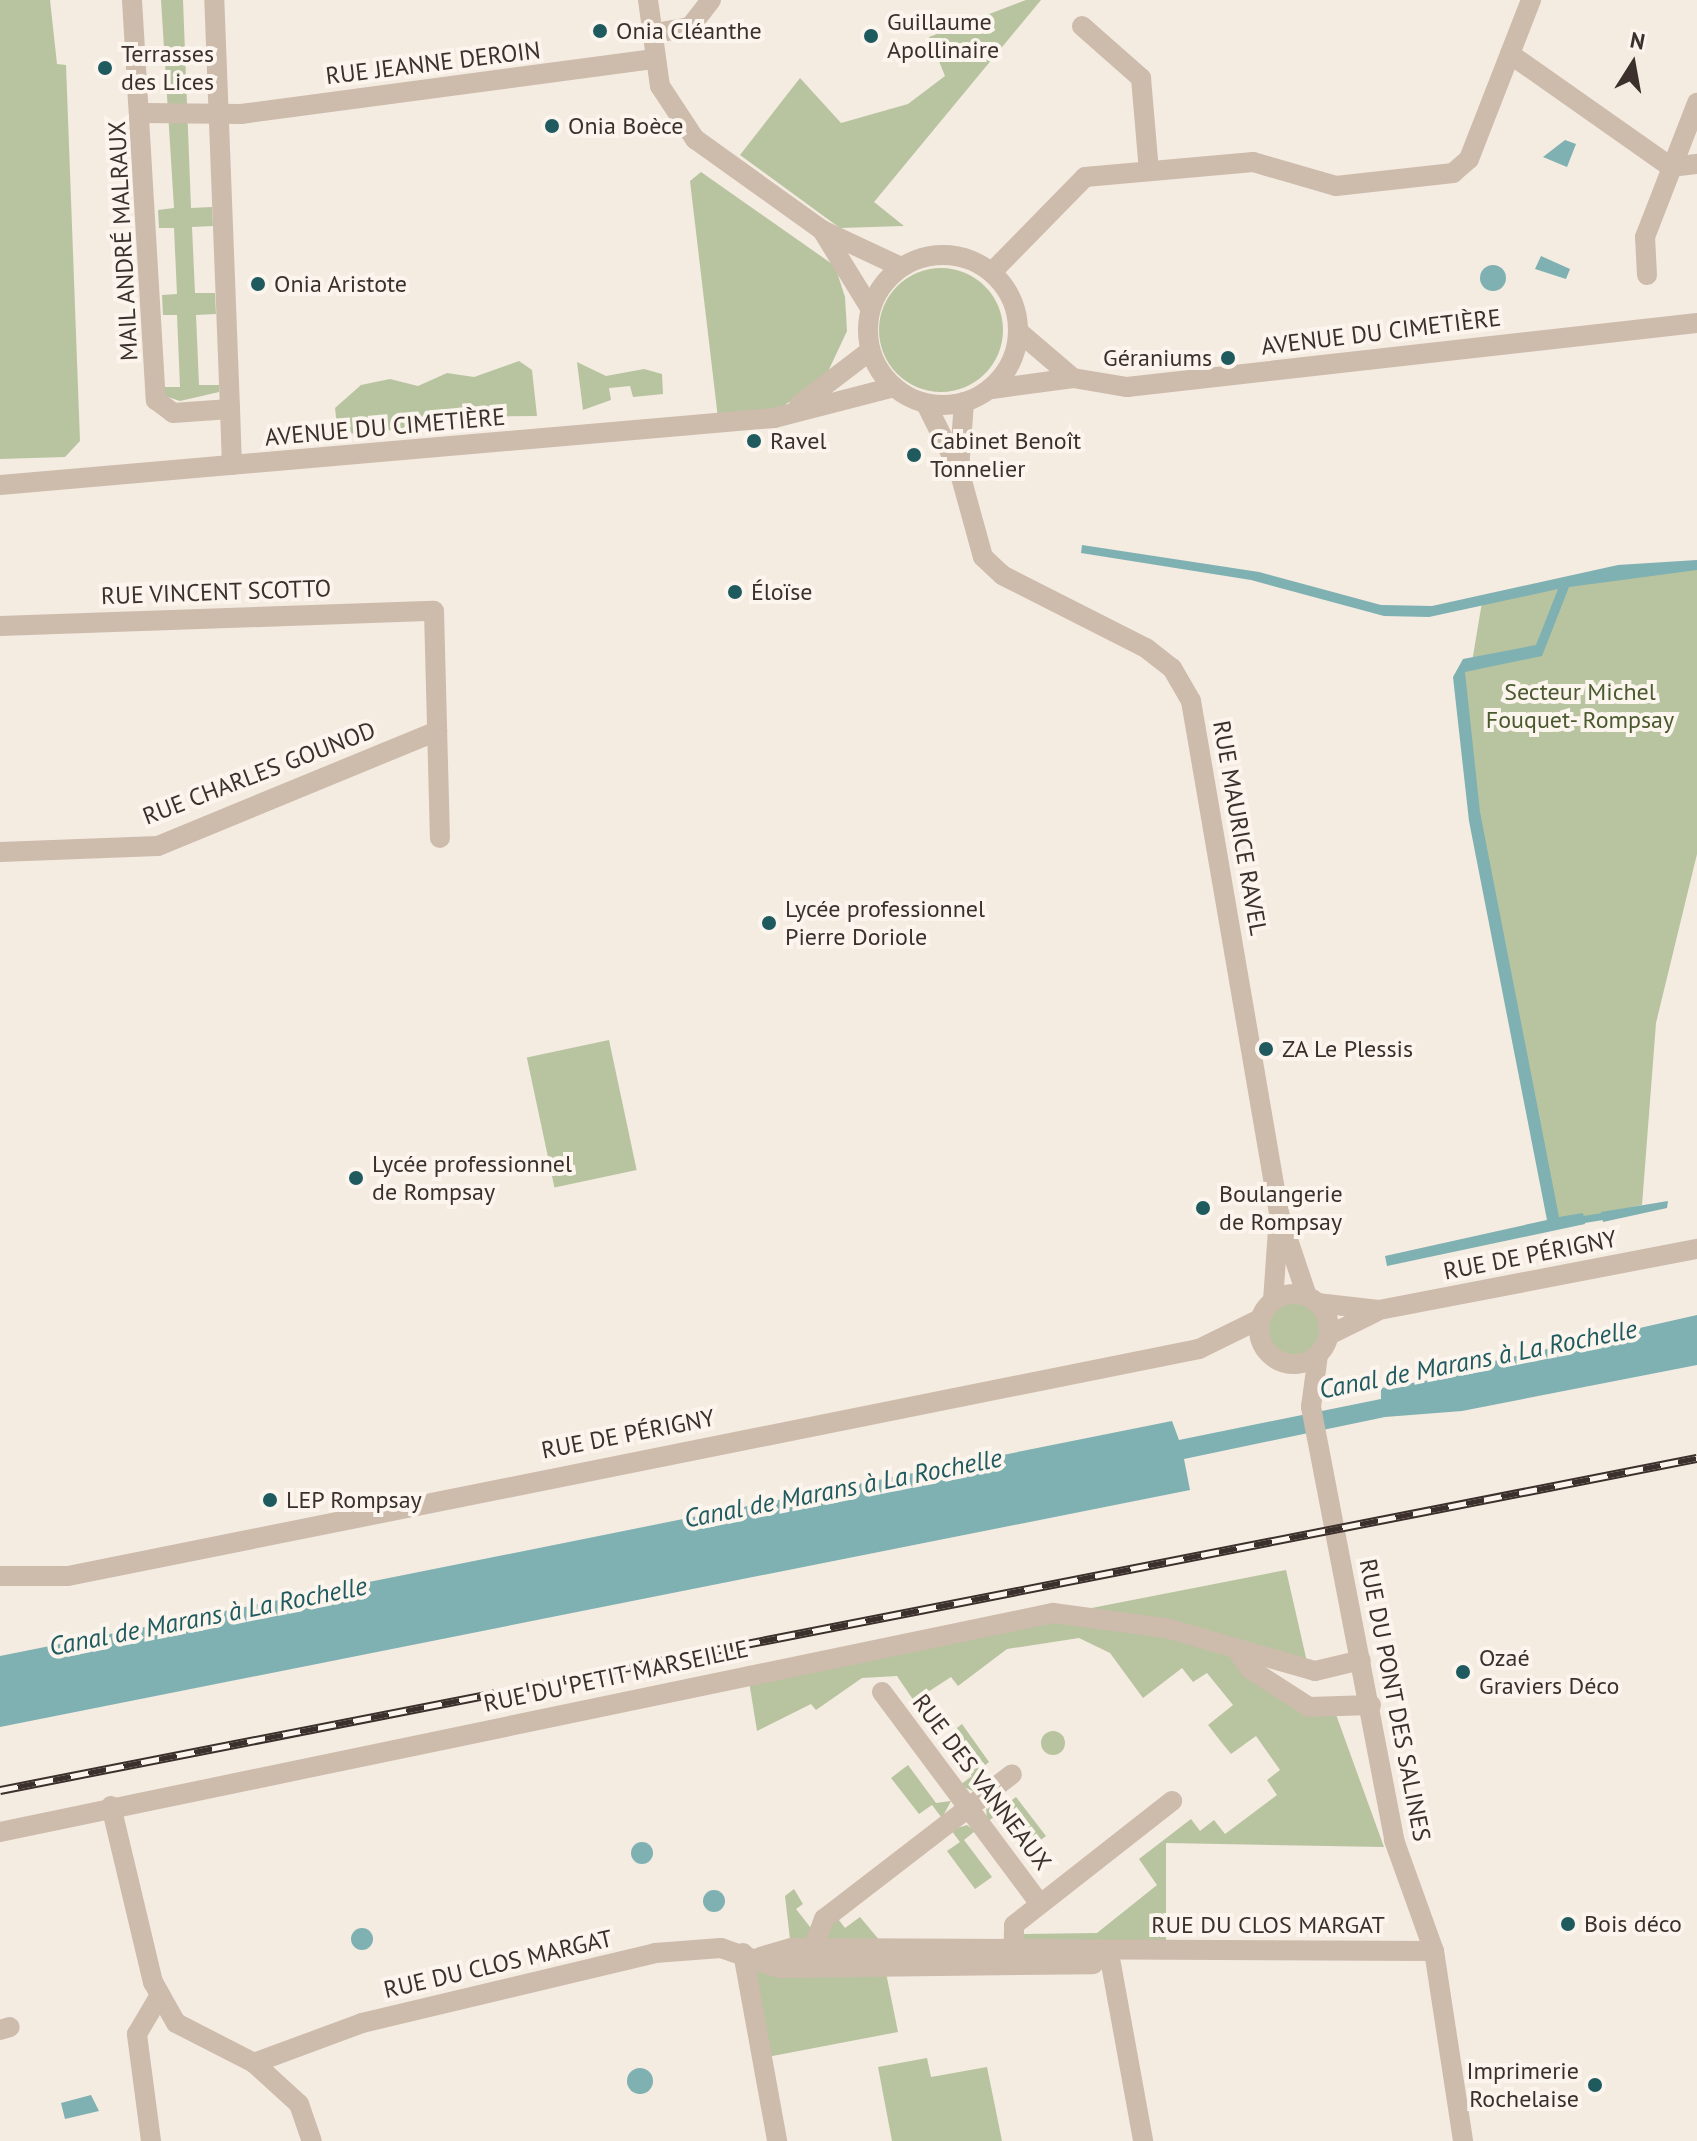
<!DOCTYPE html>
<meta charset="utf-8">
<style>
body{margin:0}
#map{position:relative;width:1697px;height:2141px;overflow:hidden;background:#f4ebe1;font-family:"PT Sans",sans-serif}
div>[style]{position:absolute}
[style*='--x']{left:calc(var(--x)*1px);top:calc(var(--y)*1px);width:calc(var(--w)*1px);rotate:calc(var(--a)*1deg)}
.green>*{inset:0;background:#b8c4a0;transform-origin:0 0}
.round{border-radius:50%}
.water>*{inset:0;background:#7fb0b2}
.stream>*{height:7px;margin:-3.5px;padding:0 3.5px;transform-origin:3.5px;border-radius:3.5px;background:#7fb0b2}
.minor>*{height:20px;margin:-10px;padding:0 10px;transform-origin:10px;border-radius:10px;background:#cdbbac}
.minor>.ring{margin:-10px;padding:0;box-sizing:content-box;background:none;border:20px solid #cdbbac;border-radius:50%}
.rail>*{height:9px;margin-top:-4.5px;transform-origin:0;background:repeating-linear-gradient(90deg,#fbf5ee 0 18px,#3b302b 0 36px);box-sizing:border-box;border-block:2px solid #3b302b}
.dots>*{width:22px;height:22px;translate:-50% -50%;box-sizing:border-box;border:4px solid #fbf5ee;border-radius:50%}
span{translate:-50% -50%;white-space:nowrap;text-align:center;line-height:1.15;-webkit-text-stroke:8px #fbf5ee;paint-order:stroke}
.poi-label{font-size:24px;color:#3b302b}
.left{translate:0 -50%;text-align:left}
.right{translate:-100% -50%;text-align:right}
.street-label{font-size:24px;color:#3b302b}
.park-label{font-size:24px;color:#4a5a2e}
.water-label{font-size:26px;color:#1f5a5e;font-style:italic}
.north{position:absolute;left:1593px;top:24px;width:80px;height:80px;-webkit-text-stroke:6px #fbf5ee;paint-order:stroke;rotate:11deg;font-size:22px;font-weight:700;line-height:32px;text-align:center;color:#3b302b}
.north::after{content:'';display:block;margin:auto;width:28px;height:36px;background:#3b302b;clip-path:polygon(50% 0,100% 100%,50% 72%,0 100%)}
</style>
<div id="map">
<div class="green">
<div style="clip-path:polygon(0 0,50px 0,57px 64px,66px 65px,80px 441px,65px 457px,0 459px)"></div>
<div style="clip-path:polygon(161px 0,183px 0,191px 208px,212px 207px,213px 226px,192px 227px,195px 293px,215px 293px,216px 314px,196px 315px,199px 385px,219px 385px,219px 392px,180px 401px,162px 395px,162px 387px,180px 387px,177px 315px,163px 315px,162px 295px,177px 294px,174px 228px,159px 228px,158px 210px,174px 208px)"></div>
<div style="clip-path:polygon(1026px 0,1041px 0,874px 202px,904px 226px,840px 228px,740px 155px,800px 78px,841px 123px,908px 104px,945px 76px,929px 37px)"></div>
<div style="clip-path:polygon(701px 172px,835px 266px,845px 297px,847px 331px,825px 378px,773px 413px,718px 418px,690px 181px)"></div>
<div class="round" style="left:879px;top:268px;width:124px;height:124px"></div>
<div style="clip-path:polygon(519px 361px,532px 370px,537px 416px,432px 417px,424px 427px,338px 435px,335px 408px,361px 385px,390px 379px,418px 386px,447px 373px,474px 377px)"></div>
<div style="clip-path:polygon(577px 362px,606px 376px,644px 369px,662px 374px,663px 394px,633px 397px,630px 386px,609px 388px,611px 400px,583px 410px)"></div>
<div style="clip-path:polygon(1697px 565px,1697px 854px,1656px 1023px,1642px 1205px,1555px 1224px,1474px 812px,1462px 667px,1472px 662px,1482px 602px,1537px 586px)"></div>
<div style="left:609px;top:1040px;width:133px;height:84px;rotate:78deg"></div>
<div class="round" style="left:1266px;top:1300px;width:56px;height:56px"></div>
<div style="clip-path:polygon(1286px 1570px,1307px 1662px,1255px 1653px,1250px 1669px,1334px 1709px,1384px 1847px,1166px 1843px,1166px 1951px,885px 1968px,898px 2032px,762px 2058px,743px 1953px,791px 1948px,785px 1896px,794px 1889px,803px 1904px,796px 1909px,814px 1932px,832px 1911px,845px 1928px,860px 1917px,886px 1948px,1011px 1948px,1023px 1934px,1097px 1933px,1157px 1885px,1139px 1859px,1191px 1819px,1200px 1831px,1214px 1820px,1225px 1834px,1277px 1795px,1267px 1780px,1280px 1770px,1256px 1736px,1231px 1754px,1222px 1743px,1208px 1725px,1233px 1705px,1207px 1673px,1193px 1682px,1182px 1668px,1143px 1698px,1110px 1653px,1079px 1638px,1007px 1649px,958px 1686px,951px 1677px,914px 1701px,897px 1676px,862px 1678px,816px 1710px,811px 1704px,757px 1731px,748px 1675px)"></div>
<div style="clip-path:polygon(962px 1724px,989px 1762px,979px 1770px,988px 1785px,977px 1793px,960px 1785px,972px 1776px,944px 1738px)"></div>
<div class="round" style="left:1041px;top:1731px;width:24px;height:24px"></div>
<div style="clip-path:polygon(908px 1765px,936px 1803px,951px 1801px,942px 1818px,932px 1805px,919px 1814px,891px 1778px)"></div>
<div style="clip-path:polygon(996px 1796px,1004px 1806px,1016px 1797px,1046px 1836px,1027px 1850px,999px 1813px,987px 1822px,986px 1804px)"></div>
<div style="clip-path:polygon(967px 1825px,975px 1831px,964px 1840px,992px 1877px,975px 1889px,947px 1851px,960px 1842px,951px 1830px)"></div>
<div style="clip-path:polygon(927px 2058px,931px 2077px,987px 2067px,1002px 2141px,892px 2141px,878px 2067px)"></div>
</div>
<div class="water">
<div style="clip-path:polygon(1565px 140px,1576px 144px,1567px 167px,1543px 157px)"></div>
<div style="clip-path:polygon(1541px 256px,1570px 269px,1566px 279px,1535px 269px)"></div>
<div class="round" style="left:1480px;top:265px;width:26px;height:26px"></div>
<div style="clip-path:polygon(1082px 545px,1259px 572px,1381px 605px,1432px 606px,1618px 565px,1697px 560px,1697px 570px,1569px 587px,1542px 656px,1465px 672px,1480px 812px,1559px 1217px,1583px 1213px,1585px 1224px,1387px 1266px,1385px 1256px,1547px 1220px,1469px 821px,1453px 677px,1463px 659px,1536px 645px,1558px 589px,1429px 617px,1384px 616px,1251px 580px,1081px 553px)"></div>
<div style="clip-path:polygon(1668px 1201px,1667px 1208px,1603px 1222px,1601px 1212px)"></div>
<div style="clip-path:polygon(1697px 1315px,1697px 1365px,1462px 1411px,1385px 1417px,1184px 1459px,1190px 1490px,0 1727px,0 1656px,1172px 1421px,1179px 1440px,1381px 1399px,1381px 1388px,1486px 1371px,1494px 1361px)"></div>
<div class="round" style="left:631px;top:1842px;width:22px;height:22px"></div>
<div class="round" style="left:703px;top:1890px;width:22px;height:22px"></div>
<div class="round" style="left:351px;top:1928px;width:22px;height:22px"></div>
<div class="round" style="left:627px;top:2068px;width:26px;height:26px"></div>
<div style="clip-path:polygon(91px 2095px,99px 2111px,65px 2119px,61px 2103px)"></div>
</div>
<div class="stream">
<div style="--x:1577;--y:1220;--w:32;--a:-9"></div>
</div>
<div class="minor">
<div style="--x:132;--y:0;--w:401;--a:86.6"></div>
<div style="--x:156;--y:400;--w:21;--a:37"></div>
<div style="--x:173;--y:413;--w:57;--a:-4"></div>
<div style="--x:230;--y:409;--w:409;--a:-92.2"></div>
<div style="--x:648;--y:0;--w:87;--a:82.1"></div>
<div style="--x:660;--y:86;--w:64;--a:56.6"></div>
<div style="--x:695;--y:139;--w:156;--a:35.6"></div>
<div style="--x:822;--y:230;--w:87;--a:25.1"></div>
<div style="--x:1082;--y:26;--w:79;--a:41.4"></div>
<div style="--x:1141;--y:78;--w:93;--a:85.1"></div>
<div style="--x:650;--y:34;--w:41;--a:-9.9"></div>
<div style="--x:690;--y:27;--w:34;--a:-52"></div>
<div style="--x:1510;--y:54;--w:197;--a:35.1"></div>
<div style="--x:1671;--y:167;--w:26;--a:-7"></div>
<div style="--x:143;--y:113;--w:98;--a:0.6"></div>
<div style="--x:241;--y:114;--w:417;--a:-7.6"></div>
<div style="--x:822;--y:230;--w:92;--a:58.4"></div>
<div class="ring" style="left:868px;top:255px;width:130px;height:130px"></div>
<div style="--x:992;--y:272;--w:133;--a:-45.6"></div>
<div style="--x:1085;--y:177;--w:169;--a:-5.1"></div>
<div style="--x:1253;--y:162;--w:86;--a:16.1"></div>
<div style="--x:1336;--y:186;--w:118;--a:-6.3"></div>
<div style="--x:1453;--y:173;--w:21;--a:-41"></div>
<div style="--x:1469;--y:159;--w:171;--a:-68.7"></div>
<div style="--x:1647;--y:275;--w:38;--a:-93"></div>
<div style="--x:1645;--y:237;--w:144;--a:-68.8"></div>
<div style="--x:1018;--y:331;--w:72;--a:40.5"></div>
<div style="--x:1073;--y:378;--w:55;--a:9.5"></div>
<div style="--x:1127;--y:387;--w:574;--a:-6.41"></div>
<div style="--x:992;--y:389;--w:82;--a:-7.7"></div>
<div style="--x:926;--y:404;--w:74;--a:63.4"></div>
<div style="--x:959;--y:470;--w:90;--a:74.6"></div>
<div style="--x:983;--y:557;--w:26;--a:43"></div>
<div style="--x:1002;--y:575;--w:161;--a:26.9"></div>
<div style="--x:1146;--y:648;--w:33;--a:38"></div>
<div style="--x:1172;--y:668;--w:38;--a:60"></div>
<div style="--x:1191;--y:701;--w:520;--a:80.25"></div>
<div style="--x:1279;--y:1213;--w:88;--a:71.4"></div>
<div style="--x:799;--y:405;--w:89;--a:-37.3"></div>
<div style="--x:230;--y:409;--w:56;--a:88"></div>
<div style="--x:959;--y:470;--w:68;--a:-85.8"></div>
<div style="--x:0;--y:485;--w:777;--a:-4.95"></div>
<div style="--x:774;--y:418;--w:124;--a:-14.5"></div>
<div style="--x:0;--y:626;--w:434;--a:-2"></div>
<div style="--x:434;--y:611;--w:227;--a:88.5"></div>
<div style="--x:0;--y:852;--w:158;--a:-2.2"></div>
<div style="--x:158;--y:846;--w:302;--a:-22.4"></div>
<div class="ring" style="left:1259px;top:1294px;width:50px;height:50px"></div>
<div style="--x:1273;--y:1301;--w:72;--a:-86"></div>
<div style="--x:1317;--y:1303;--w:62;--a:6.4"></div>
<div style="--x:1379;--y:1310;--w:324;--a:-10.9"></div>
<div style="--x:1329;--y:1335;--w:52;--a:-26.1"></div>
<div style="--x:1318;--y:1355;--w:52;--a:97.7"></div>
<div style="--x:1311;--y:1407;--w:441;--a:79.1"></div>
<div style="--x:1394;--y:1840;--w:118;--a:70.2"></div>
<div style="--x:1434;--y:1951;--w:192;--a:81.3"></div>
<div style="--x:0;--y:1576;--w:68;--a:0"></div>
<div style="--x:68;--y:1576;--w:1154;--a:-11.35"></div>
<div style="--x:1199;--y:1349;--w:68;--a:-26.2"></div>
<div style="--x:1240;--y:1655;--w:17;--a:54"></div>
<div style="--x:1250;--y:1669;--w:70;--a:32.8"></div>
<div style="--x:1309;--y:1707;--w:62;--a:-1.8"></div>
<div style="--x:882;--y:1692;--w:264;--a:53.3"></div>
<div style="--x:111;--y:1806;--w:181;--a:76.6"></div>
<div style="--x:153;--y:1982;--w:47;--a:60.7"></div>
<div style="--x:176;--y:2023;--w:88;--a:27.1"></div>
<div style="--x:254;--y:2063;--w:61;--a:42.3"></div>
<div style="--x:299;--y:2104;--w:39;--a:71"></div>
<div style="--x:0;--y:1832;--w:1076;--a:-11.75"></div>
<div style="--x:1053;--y:1613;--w:114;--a:7.6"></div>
<div style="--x:1166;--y:1628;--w:155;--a:16.1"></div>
<div style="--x:1315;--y:1671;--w:47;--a:-13.4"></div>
<div style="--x:813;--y:1949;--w:32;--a:-70"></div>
<div style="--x:824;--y:1919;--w:237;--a:-37.6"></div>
<div style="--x:743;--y:1953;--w:191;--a:79.7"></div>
<div style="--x:1109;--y:1953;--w:191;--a:79.7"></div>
<div style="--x:760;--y:1957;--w:32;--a:-16"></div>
<div style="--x:791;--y:1948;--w:643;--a:0.27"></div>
<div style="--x:1013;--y:1960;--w:35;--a:-88"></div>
<div style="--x:1014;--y:1925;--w:201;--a:-38.1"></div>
<div style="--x:0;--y:2030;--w:10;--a:-17"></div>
<div style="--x:254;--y:2063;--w:115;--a:-20.3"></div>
<div style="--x:362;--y:2023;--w:301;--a:-13.4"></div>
<div style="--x:655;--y:1953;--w:66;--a:-4.3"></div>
<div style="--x:721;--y:1948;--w:61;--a:19"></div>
<div style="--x:779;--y:1968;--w:314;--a:-0.7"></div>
<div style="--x:1093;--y:1964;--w:15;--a:-48"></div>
<div style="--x:151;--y:2141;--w:108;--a:-97.5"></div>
<div style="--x:137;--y:2034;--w:45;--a:-59.5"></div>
</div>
<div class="rail">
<div style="--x:0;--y:1790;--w:1729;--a:-11.07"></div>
</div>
<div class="dots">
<div style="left:600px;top:31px;background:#1f5a5e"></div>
<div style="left:871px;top:36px;background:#1f5a5e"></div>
<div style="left:105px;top:68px;background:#1f5a5e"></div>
<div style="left:552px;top:126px;background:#1f5a5e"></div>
<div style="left:258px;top:284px;background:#1f5a5e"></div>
<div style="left:1228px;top:358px;background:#1f5a5e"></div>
<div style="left:754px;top:441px;background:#1f5a5e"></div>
<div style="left:914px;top:455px;background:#1f5a5e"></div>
<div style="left:735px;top:592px;background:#1f5a5e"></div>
<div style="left:769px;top:923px;background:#1f5a5e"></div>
<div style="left:1266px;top:1049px;background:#1f5a5e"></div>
<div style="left:356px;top:1178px;background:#1f5a5e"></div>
<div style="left:1203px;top:1208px;background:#1f5a5e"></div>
<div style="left:270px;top:1500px;background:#1f5a5e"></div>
<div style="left:1463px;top:1672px;background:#1f5a5e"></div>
<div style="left:1568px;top:1924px;background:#1f5a5e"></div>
<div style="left:1595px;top:2085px;background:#1f5a5e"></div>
</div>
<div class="poi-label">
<span class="left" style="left:887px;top:36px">Guillaume<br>Apollinaire</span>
<span class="left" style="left:616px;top:31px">Onia Cléanthe</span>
<span class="left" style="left:121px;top:68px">Terrasses<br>des Lices</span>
<span class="left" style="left:568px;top:126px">Onia Boèce</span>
<span class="left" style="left:274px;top:284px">Onia Aristote</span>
<span class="right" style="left:1212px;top:358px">Géraniums</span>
<span class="left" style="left:770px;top:441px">Ravel</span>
<span class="left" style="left:930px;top:455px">Cabinet Benoît<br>Tonnelier</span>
<span class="left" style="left:751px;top:592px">Éloïse</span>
<span class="left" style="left:785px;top:923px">Lycée professionnel<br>Pierre Doriole</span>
<span class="left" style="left:1282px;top:1049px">ZA Le Plessis</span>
<span class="left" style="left:372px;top:1178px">Lycée professionnel<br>de Rompsay</span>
<span class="left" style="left:1219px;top:1208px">Boulangerie<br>de Rompsay</span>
<span class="left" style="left:286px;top:1500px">LEP Rompsay</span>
<span class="left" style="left:1479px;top:1672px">Ozaé<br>Graviers Déco</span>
<span class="left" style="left:1584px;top:1924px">Bois déco</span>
<span class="right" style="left:1579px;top:2085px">Imprimerie<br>Rochelaise</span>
</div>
<div class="street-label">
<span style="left:433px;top:63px;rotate:-7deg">RUE JEANNE DEROIN</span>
<span style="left:123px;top:241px;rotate:-93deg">MAIL ANDRÉ MALRAUX</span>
<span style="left:1381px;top:332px;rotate:-7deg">AVENUE DU CIMETIÈRE</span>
<span style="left:385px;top:427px;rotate:-5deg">AVENUE DU CIMETIÈRE</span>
<span style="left:216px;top:592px;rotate:-2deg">RUE VINCENT SCOTTO</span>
<span style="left:259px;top:773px;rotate:-21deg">RUE CHARLES GOUNOD</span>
<span style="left:1240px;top:828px;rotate:80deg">RUE MAURICE RAVEL</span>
<span style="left:1530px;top:1255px;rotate:-11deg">RUE DE PÉRIGNY</span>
<span style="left:628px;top:1434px;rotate:-11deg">RUE DE PÉRIGNY</span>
<span style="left:616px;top:1676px;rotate:-12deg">RUE DU PETIT MARSEILLE</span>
<span style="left:1395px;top:1700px;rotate:79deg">RUE DU PONT DES SALINES</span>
<span style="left:982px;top:1782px;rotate:53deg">RUE DES VANNEAUX</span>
<span style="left:1268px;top:1925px">RUE DU CLOS MARGAT</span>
<span style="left:498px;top:1964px;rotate:-13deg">RUE DU CLOS MARGAT</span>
</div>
<div class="park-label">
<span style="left:1580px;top:706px">Secteur Michel<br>Fouquet- Rompsay</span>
</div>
<div class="water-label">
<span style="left:1478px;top:1359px;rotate:-11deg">Canal de Marans à La Rochelle</span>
<span style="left:843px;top:1488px;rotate:-11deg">Canal de Marans à La Rochelle</span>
<span style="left:208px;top:1616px;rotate:-11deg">Canal de Marans à La Rochelle</span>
</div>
<div class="north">N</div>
</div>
